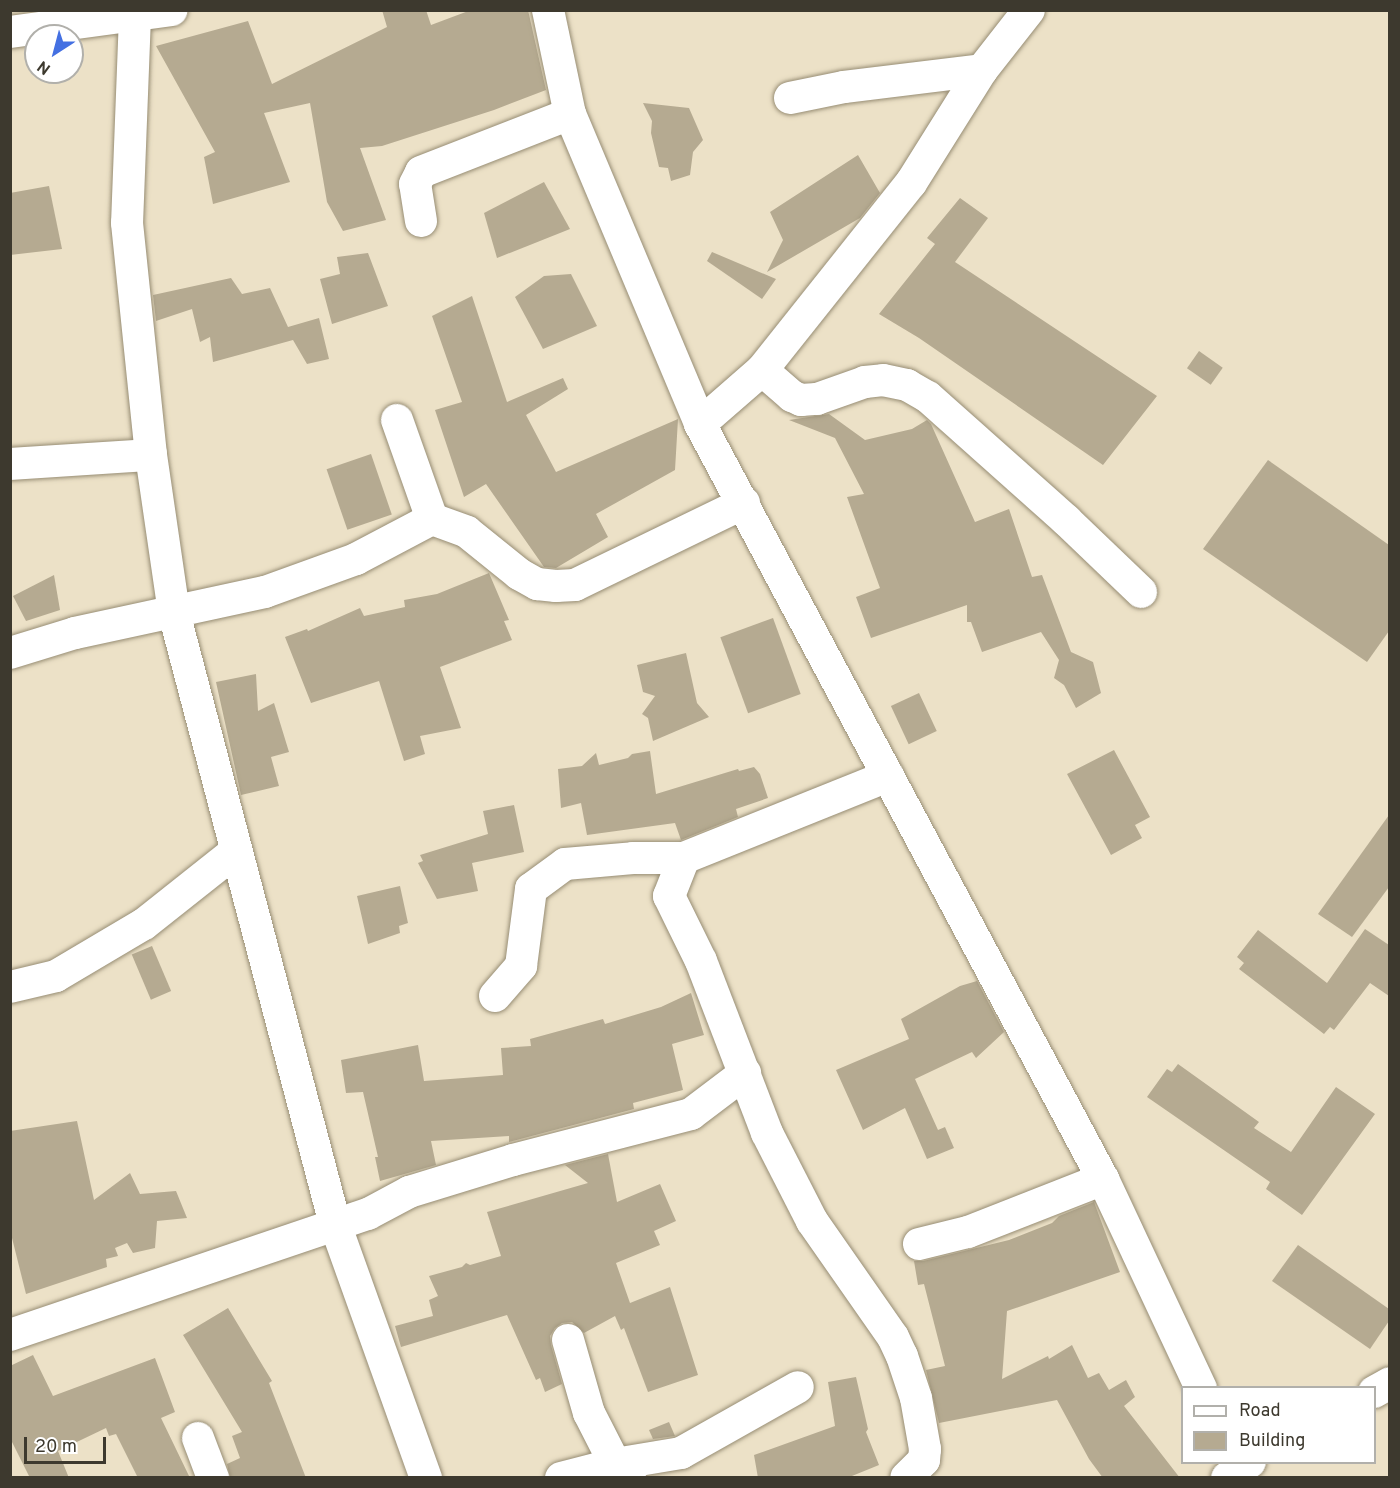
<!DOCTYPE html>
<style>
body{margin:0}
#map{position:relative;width:1400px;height:1488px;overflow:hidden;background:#ece1c7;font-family:Overpass,sans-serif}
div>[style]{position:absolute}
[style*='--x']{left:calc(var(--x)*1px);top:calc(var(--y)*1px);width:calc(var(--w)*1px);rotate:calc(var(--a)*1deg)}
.building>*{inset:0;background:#b5aa91;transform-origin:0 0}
.roads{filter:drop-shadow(0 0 2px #978d74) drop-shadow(0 0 2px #978d74)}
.minor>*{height:32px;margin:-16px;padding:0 16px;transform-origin:16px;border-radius:16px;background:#fff}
span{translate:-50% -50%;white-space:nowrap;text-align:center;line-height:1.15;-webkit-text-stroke:6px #fff;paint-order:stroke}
.frame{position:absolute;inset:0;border:12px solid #3d392e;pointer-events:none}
.legend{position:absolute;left:1181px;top:1386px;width:195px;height:78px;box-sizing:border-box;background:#fff;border:2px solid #b1b0ab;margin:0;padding:8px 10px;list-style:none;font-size:18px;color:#3d392e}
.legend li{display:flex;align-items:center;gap:12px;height:30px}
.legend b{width:30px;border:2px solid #b1b0ab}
.north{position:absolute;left:24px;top:24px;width:60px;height:60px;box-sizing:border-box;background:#fff;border:2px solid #b1b0ab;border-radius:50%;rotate:216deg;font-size:16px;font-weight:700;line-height:24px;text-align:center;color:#3d392e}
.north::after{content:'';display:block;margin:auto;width:21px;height:27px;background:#4470e2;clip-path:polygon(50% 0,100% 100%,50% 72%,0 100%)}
.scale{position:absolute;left:24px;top:1437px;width:82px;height:27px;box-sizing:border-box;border:3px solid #3d392e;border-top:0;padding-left:8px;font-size:18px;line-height:21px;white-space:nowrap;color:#3d392e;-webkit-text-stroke:4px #fff;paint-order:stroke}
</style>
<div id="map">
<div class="building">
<div style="clip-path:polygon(382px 10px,426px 10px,431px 25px,471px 10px,528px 10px,546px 90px,494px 110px,382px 146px,360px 148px,386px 220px,343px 231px,327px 202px,310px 103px,264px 113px,290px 182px,213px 204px,204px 157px,215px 152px,156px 46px,248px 21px,272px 84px,387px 27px)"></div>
<div style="clip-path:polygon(643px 103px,689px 108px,703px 140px,693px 152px,690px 175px,671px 181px,668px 168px,659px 167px,651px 133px,652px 121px)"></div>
<div style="clip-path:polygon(858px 155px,880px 193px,860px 218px,767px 272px,783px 240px,770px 212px)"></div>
<div style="clip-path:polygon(544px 182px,570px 229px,497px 258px,484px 213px)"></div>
<div style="clip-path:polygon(49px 186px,62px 249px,10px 255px,10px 193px)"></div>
<div style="clip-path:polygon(960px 198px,988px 218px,955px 262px,1157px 396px,1103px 465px,919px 338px,879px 314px,935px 244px,927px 238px)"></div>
<div style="clip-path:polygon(712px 252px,776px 279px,762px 299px,707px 261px)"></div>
<div style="clip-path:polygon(368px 253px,388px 306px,332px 324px,320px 279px,340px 274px,337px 257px)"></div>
<div style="clip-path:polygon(571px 274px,597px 326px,543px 349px,515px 297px,544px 276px)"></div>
<div style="clip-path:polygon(231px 278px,242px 294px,270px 288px,288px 327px,319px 318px,329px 359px,307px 364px,293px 340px,213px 362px,210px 337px,200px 342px,192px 309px,156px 321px,153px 295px)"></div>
<div style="clip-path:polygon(472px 296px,507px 402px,563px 378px,568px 389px,526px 415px,556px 472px,678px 419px,675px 470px,596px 514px,608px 537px,556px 568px,544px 567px,486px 484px,464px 497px,435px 410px,462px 402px,432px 316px)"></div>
<div style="left:1199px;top:351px;width:29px;height:21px;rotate:35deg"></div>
<div style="clip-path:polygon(829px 414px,865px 440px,912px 429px,927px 420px,931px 424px,975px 522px,1009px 509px,1032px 577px,1042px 575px,1071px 652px,1093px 662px,1101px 693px,1076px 708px,1064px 685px,1054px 678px,1059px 660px,1041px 632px,982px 652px,971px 622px,967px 622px,967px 605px,871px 638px,856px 597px,880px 588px,847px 497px,864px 494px,835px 438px,789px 420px)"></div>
<div style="left:371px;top:454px;width:64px;height:47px;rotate:71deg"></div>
<div style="clip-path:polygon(1268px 460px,1389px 545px,1389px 631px,1367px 662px,1203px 549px)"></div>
<div style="clip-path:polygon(489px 573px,509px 620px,504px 621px,512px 640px,440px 667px,461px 728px,420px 736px,425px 754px,404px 761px,379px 681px,311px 703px,285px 637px,307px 629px,308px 631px,360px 608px,364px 616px,405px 607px,404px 600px,437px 594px)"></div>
<div style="clip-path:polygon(54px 575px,60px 610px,26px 621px,13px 596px)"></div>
<div style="left:773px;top:618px;width:81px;height:56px;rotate:70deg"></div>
<div style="clip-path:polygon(686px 653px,697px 703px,709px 717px,653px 741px,648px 718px,642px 714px,655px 696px,643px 692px,637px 665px)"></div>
<div style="clip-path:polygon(256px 674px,258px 711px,274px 703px,289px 752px,271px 757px,279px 786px,241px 795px,216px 682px)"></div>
<div style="left:919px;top:693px;width:42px;height:31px;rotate:65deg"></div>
<div style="clip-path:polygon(1114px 750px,1150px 817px,1135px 825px,1142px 838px,1111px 855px,1067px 774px)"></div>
<div style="clip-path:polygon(650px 751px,656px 794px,738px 769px,739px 771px,754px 767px,760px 774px,768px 798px,736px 809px,738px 817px,681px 840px,675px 823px,587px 835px,581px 803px,561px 808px,558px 769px,582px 766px,596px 753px,599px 765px,628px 758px,632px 754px)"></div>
<div style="clip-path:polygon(514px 805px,524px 852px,472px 863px,478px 891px,437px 899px,418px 863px,423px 861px,420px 855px,488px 834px,483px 811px)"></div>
<div style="clip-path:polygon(1389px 815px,1389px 887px,1352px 937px,1318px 914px)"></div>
<div style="clip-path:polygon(400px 886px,408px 923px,399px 926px,400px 933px,368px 944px,357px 896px)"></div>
<div style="clip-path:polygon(1365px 929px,1389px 945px,1389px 996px,1370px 983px,1334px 1030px,1330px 1027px,1324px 1034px,1239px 969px,1244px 963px,1237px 957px,1258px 930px,1327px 983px)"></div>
<div style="left:152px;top:946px;width:49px;height:22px;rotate:67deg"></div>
<div style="clip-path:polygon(977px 981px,1004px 1032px,976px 1058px,972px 1052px,915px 1079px,938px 1130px,945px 1127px,954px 1148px,927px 1159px,905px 1108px,863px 1130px,836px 1070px,909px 1039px,901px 1019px,960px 986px)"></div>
<div style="clip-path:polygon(691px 993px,704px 1035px,672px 1044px,683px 1090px,633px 1103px,634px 1109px,509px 1142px,509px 1136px,431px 1141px,436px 1165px,380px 1181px,375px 1157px,378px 1157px,363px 1092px,346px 1093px,341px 1060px,418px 1045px,424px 1081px,503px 1075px,501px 1048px,531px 1046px,530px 1039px,603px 1019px,605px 1024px,661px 1007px)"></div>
<div style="clip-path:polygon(1178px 1064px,1259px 1122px,1254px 1128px,1291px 1152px,1336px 1087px,1375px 1114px,1302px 1215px,1266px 1189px,1270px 1182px,1147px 1097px,1167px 1069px,1172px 1072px)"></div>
<div style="clip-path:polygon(77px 1121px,94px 1200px,130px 1173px,140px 1194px,176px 1191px,187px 1218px,157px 1221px,155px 1248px,133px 1253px,127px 1243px,115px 1248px,118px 1256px,106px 1259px,107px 1267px,26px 1294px,10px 1230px,10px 1131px)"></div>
<div style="clip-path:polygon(608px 1154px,617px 1202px,660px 1184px,676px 1221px,654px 1231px,660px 1245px,616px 1263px,630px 1303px,670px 1287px,698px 1375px,648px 1392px,624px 1328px,621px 1330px,615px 1316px,584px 1333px,572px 1322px,562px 1323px,555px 1328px,550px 1336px,551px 1345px,562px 1384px,545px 1392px,540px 1378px,536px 1380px,507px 1315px,401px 1347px,395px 1326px,433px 1316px,429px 1300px,438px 1296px,429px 1276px,462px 1267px,466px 1263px,470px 1265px,501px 1256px,487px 1212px,588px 1183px,565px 1165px)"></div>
<div style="clip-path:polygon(1094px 1202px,1120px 1272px,1007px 1311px,1002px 1379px,1048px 1356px,1049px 1359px,1072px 1345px,1088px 1378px,1099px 1373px,1109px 1390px,1126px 1380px,1135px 1397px,1124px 1406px,1180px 1478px,1103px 1478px,1089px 1459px,1057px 1400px,939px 1423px,926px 1370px,945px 1366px,924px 1284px,918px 1285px,914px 1261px,923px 1261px,1009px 1240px,1052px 1223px,1059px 1216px)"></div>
<div style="clip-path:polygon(1298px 1245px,1389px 1309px,1389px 1321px,1370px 1349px,1272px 1281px)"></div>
<div style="clip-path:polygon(228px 1308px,272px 1381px,269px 1383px,306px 1478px,230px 1478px,227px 1464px,240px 1458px,232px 1436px,242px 1432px,183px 1335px)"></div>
<div style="clip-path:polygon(33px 1355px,53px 1396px,155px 1358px,175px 1412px,161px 1418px,190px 1478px,138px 1478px,116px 1434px,109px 1436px,106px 1428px,58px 1451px,69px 1478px,30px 1478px,10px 1438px,10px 1366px)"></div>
<div style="clip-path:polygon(856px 1377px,868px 1429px,866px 1432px,879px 1465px,847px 1478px,758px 1478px,754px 1455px,835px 1426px,828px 1382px)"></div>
<div style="clip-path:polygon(669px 1422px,675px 1436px,653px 1439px,649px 1430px)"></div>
</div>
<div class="roads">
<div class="minor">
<div style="--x:548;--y:10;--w:106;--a:78.1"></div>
<div style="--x:570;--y:114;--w:336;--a:67.2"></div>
<div style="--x:700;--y:424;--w:856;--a:61.91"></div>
<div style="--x:1103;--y:1179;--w:231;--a:64.9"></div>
<div style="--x:135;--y:16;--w:207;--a:92.2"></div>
<div style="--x:127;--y:223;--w:233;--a:84.1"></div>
<div style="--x:151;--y:455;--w:160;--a:81.7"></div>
<div style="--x:174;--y:613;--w:632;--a:75.24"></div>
<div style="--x:335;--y:1224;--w:270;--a:70.3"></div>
<div style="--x:10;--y:32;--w:163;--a:-7.7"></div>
<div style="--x:790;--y:98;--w:55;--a:-11.5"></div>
<div style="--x:844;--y:87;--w:139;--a:-7"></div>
<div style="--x:421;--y:221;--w:37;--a:-99"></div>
<div style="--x:415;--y:184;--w:13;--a:-63"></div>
<div style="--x:421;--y:172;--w:160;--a:-21.3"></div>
<div style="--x:762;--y:370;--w:40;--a:41"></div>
<div style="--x:792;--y:396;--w:10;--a:24"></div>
<div style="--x:801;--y:400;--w:16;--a:-4"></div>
<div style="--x:817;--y:399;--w:51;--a:-19.5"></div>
<div style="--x:865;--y:382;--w:18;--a:-6"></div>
<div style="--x:883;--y:380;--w:25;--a:12"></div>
<div style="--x:907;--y:385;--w:24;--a:30"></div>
<div style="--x:928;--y:397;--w:185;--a:41.7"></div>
<div style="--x:1066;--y:520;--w:104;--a:43.8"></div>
<div style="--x:397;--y:420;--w:105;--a:70.5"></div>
<div style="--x:700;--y:424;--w:82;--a:-41.1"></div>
<div style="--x:762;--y:370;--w:239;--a:-51.5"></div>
<div style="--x:911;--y:183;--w:133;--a:-57.9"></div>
<div style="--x:982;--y:70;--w:76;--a:-51.9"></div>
<div style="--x:10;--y:464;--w:141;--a:-3.7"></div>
<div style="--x:10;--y:653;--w:68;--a:-17.1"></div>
<div style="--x:75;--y:633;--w:194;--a:-12.2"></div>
<div style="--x:265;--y:592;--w:97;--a:-19.9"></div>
<div style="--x:356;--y:559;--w:86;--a:-27.8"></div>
<div style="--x:432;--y:519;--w:37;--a:20"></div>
<div style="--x:467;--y:532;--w:67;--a:38.9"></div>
<div style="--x:519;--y:574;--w:21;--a:29"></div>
<div style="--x:537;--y:584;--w:19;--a:6"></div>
<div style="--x:556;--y:586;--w:19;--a:-3"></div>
<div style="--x:575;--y:585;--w:188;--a:-25.9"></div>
<div style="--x:684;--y:858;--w:41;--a:111.5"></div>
<div style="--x:669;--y:896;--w:72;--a:63.8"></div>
<div style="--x:701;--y:961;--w:184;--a:69"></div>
<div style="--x:767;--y:1133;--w:99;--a:62.9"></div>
<div style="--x:812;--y:1221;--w:141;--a:55.1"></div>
<div style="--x:893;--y:1337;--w:21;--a:65"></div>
<div style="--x:902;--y:1356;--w:44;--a:71.6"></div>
<div style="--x:916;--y:1398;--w:52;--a:80"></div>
<div style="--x:925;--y:1449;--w:11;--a:95"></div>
<div style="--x:924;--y:1460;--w:25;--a:135"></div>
<div style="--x:10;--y:987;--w:47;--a:-13.4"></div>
<div style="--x:56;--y:976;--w:102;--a:-30.6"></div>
<div style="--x:144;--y:924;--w:117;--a:-38.4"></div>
<div style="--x:495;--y:996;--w:40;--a:-49"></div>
<div style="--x:521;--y:966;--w:78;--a:-82.6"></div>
<div style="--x:531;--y:889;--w:42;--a:-36.3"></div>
<div style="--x:565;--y:864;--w:68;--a:-5"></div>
<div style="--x:633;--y:858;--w:51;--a:0"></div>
<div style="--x:684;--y:858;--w:220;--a:-21.9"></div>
<div style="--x:919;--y:1244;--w:50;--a:-13.8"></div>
<div style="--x:968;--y:1232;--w:145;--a:-21.4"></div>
<div style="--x:10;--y:1335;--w:378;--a:-18.7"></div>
<div style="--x:368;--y:1214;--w:47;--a:-28.2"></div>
<div style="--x:409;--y:1192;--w:109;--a:-17.1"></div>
<div style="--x:513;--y:1160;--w:184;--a:-14.5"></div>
<div style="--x:691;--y:1114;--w:68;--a:-37.2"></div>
<div style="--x:568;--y:1340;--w:76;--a:74"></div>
<div style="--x:589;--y:1413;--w:57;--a:63"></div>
<div style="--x:615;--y:1464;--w:19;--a:3"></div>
<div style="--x:1374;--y:1392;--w:18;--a:-29"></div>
<div style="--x:198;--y:1438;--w:43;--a:69.4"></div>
<div style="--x:561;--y:1478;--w:56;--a:-14.5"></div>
<div style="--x:615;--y:1464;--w:67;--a:-9.5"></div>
<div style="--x:681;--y:1453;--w:134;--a:-29.4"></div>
<div style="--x:1227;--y:1478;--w:28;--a:-35"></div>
</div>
</div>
<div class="frame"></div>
<ul class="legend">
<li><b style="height:8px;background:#fff"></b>Road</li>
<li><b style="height:16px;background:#b5aa91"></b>Building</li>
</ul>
<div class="north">N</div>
<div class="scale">20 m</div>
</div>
